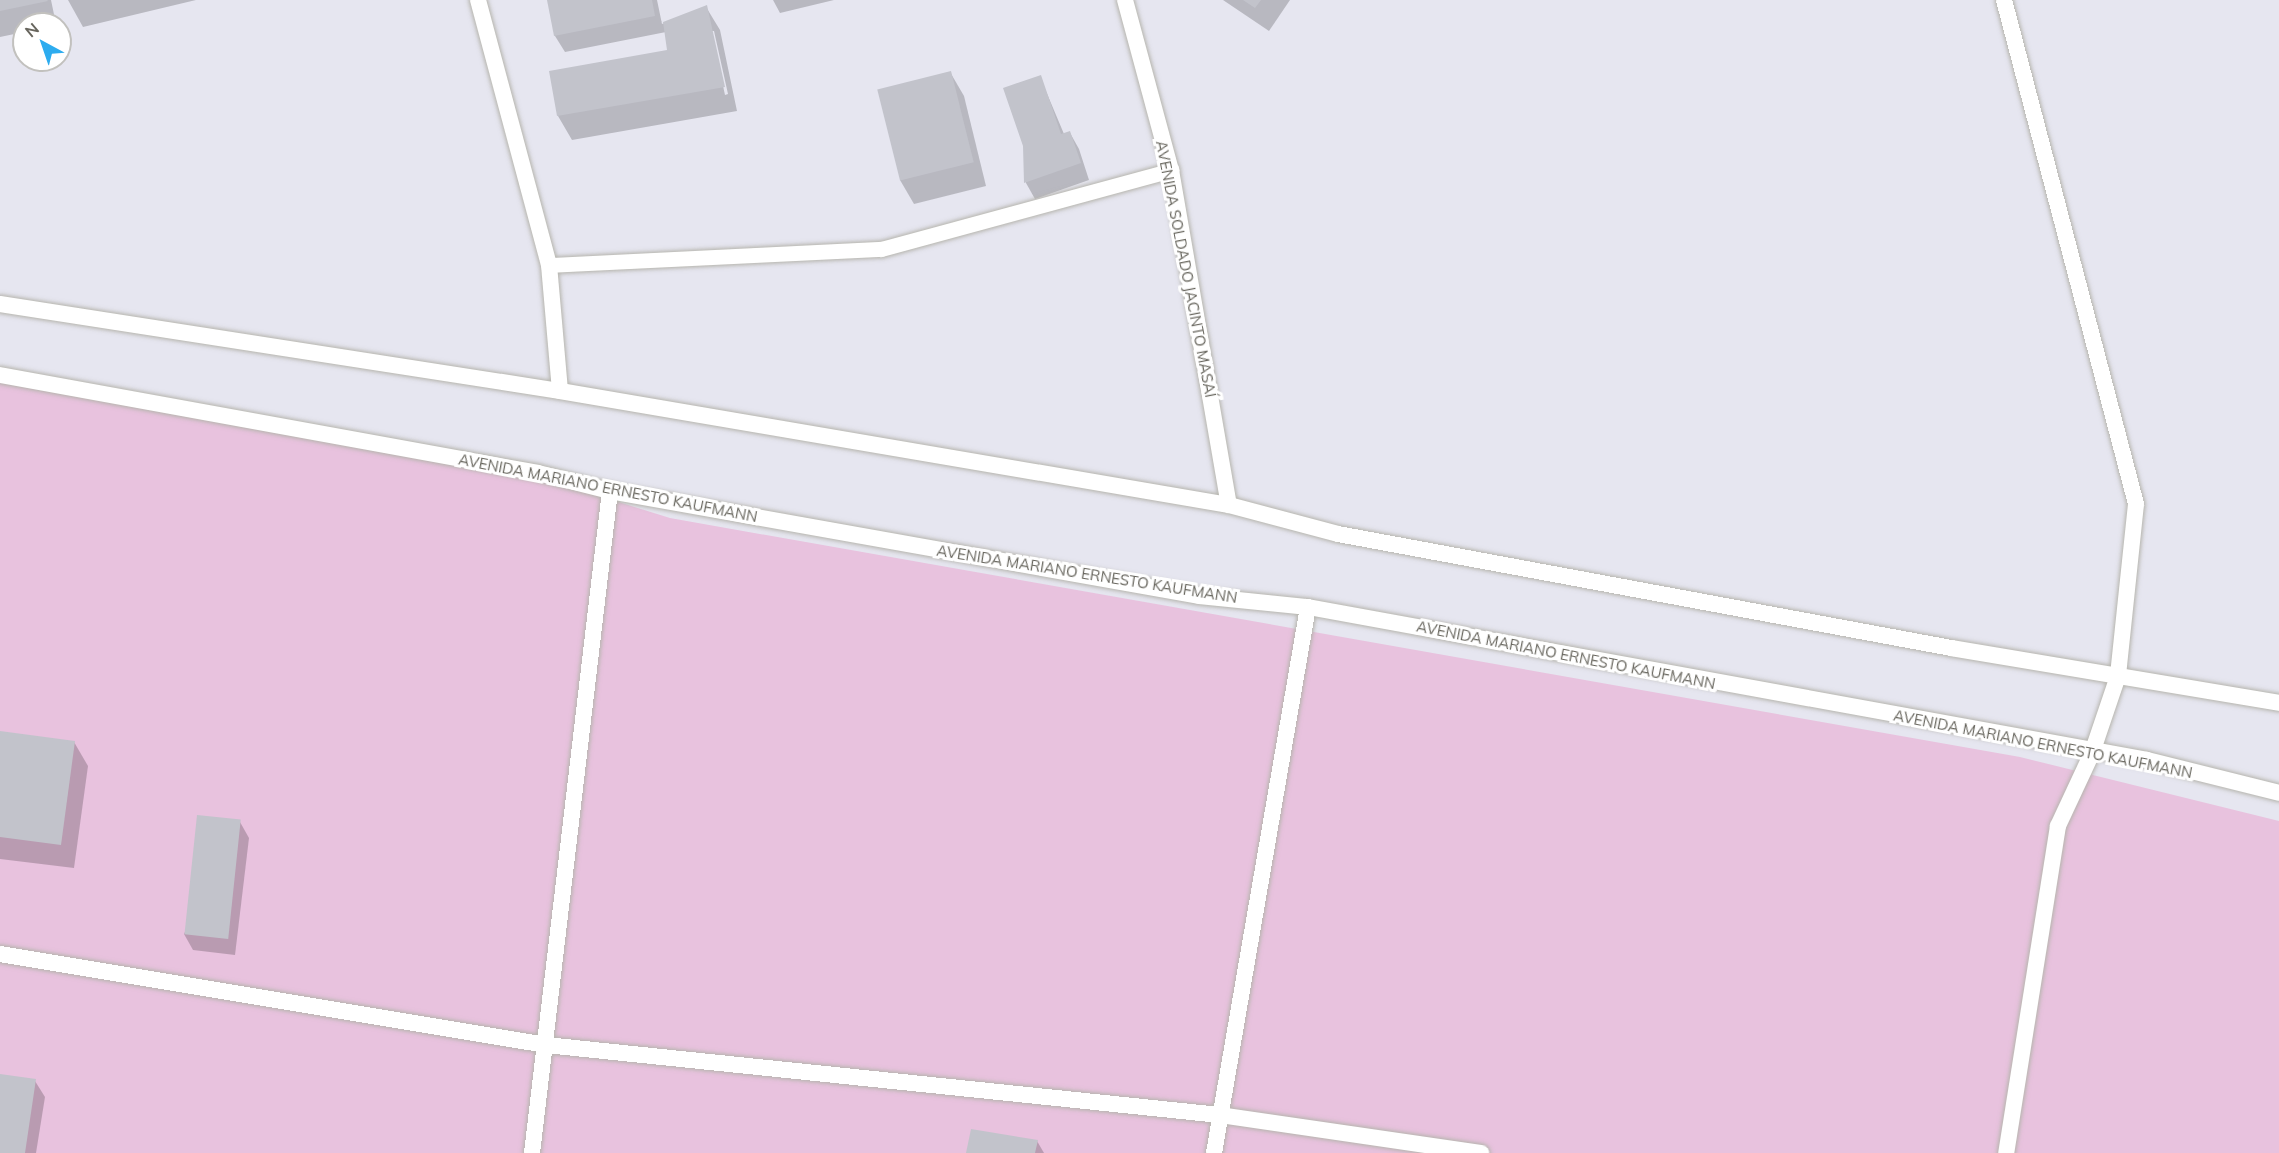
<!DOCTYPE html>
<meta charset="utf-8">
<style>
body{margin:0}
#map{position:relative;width:2279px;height:1153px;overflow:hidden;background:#e6e6f0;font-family:Mulish,sans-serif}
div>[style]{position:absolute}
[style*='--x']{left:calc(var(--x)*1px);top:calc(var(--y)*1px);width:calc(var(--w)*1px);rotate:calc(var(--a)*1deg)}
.green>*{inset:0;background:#e8c2de}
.shadow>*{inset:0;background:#0003}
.building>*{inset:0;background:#c2c3cb;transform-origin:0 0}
.roads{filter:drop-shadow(0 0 2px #b6b5ae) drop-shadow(0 0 2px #b6b5ae)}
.service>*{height:15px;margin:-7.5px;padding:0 7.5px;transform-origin:7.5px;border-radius:7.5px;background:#fff}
.minor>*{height:16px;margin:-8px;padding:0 8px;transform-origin:8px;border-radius:8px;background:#fff}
.secondary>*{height:16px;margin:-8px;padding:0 8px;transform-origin:8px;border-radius:8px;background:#fff}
span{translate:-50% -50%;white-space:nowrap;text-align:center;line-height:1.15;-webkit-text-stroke:6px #fff;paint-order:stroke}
.street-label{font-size:15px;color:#67655d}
.north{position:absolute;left:12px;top:12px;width:60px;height:60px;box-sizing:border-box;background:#fff;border:2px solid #c2c1be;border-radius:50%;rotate:320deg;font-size:16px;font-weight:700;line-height:24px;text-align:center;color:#67655d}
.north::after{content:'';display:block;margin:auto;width:21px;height:27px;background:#2dacef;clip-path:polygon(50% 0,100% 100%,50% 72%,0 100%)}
</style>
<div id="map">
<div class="green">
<div style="clip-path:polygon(0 375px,496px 464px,670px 518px,2020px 757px,2279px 821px,2279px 1153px,0 1153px)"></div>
</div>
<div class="shadow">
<div style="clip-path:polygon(0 0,51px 0,56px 24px,24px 24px,24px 32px,0 37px)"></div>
<div style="clip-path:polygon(68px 0,196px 0,83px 27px)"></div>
<div style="clip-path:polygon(evenodd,548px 0,657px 0,662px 24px,706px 7px,720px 30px,737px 111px,572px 140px,558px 116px,551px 72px,669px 51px,666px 32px,565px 52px,555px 36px,548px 0,711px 31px,714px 31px,728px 94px,725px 95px,711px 31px)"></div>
<div style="clip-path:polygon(773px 0,834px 0,780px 13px)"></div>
<div style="clip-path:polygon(1223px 0,1290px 0,1269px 31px)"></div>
<div style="clip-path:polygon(950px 72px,964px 96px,986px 186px,914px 204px,900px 180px)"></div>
<div style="clip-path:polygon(1040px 77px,1064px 134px,1070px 133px,1079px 149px,1089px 180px,1035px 199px,1026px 183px,1025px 146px)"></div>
<div style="clip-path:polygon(0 733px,74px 742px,88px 766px,74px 868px,0 859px)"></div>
<div style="clip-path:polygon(240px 822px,249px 838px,235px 955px,193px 950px,184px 934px)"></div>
<div style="clip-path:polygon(0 1075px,35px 1081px,45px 1097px,36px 1153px,0 1153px)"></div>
<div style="clip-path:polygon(1037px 1141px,1044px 1153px,968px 1153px)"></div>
</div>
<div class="building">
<div style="clip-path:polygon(0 0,47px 0,48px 1px,0 11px)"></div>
<div style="clip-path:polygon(547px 0,652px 0,655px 16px,554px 36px)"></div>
<div style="clip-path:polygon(1243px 0,1261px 0,1255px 8px)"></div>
<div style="clip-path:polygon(707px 5px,725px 87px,557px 116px,549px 71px,667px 50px,663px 22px)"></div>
<div style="left:951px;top:71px;width:94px;height:76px;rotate:76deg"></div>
<div style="clip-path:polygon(1041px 75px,1061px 134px,1070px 131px,1081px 163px,1024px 183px,1023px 146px,1003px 88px)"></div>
<div style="clip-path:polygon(0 731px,75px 741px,61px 845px,0 837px)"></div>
<div style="left:197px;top:815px;width:44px;height:120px;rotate:6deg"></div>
<div style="clip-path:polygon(0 1074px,36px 1079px,25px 1153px,0 1153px)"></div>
<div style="clip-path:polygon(971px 1129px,1038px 1140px,1035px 1153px,966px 1153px)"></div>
</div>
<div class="roads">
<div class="service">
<div style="--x:549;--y:265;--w:332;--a:-2.8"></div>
<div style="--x:881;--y:249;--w:301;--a:-15.2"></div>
</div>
<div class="minor">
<div style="--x:478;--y:0;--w:274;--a:75"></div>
<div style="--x:549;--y:265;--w:126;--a:85"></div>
<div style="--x:1125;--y:0;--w:176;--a:74.9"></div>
<div style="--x:1171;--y:170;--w:340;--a:80.2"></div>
<div style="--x:2004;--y:0;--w:521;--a:75.32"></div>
<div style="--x:2136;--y:504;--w:173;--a:96"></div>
<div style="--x:2118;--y:676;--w:81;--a:108.7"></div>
<div style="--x:2092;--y:753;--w:81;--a:115"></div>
<div style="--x:2058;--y:826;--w:331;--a:99"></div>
<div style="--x:0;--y:954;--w:554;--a:9.46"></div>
<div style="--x:546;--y:1045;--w:678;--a:5.93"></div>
<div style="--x:1220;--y:1115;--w:264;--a:8.3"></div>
<div style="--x:532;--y:1153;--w:667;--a:-83.28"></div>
<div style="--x:1214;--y:1153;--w:554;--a:-80.23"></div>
</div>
<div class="secondary">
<div style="--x:0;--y:304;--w:567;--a:8.83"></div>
<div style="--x:560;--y:391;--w:679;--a:9.67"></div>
<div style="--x:1229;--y:505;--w:113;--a:14.9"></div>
<div style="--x:1338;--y:534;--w:624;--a:10.53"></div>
<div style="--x:1951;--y:648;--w:333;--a:9.5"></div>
<div style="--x:0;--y:375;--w:547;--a:10.32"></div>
<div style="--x:538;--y:473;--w:74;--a:14"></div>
<div style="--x:610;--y:491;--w:598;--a:10.11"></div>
<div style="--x:1199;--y:596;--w:110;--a:5.8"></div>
<div style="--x:1308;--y:607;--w:853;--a:10.33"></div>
<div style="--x:2147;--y:760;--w:136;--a:14"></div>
</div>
</div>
<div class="street-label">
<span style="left:1186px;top:269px;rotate:79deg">AVENIDA SOLDADO JACINTO MASAÍ</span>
<span style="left:608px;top:488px;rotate:11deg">AVENIDA MARIANO ERNESTO KAUFMANN</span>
<span style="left:1087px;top:574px;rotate:9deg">AVENIDA MARIANO ERNESTO KAUFMANN</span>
<span style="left:1566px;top:655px;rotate:11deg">AVENIDA MARIANO ERNESTO KAUFMANN</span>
<span style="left:2043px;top:744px;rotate:11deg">AVENIDA MARIANO ERNESTO KAUFMANN</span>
</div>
<div class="north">N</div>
</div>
